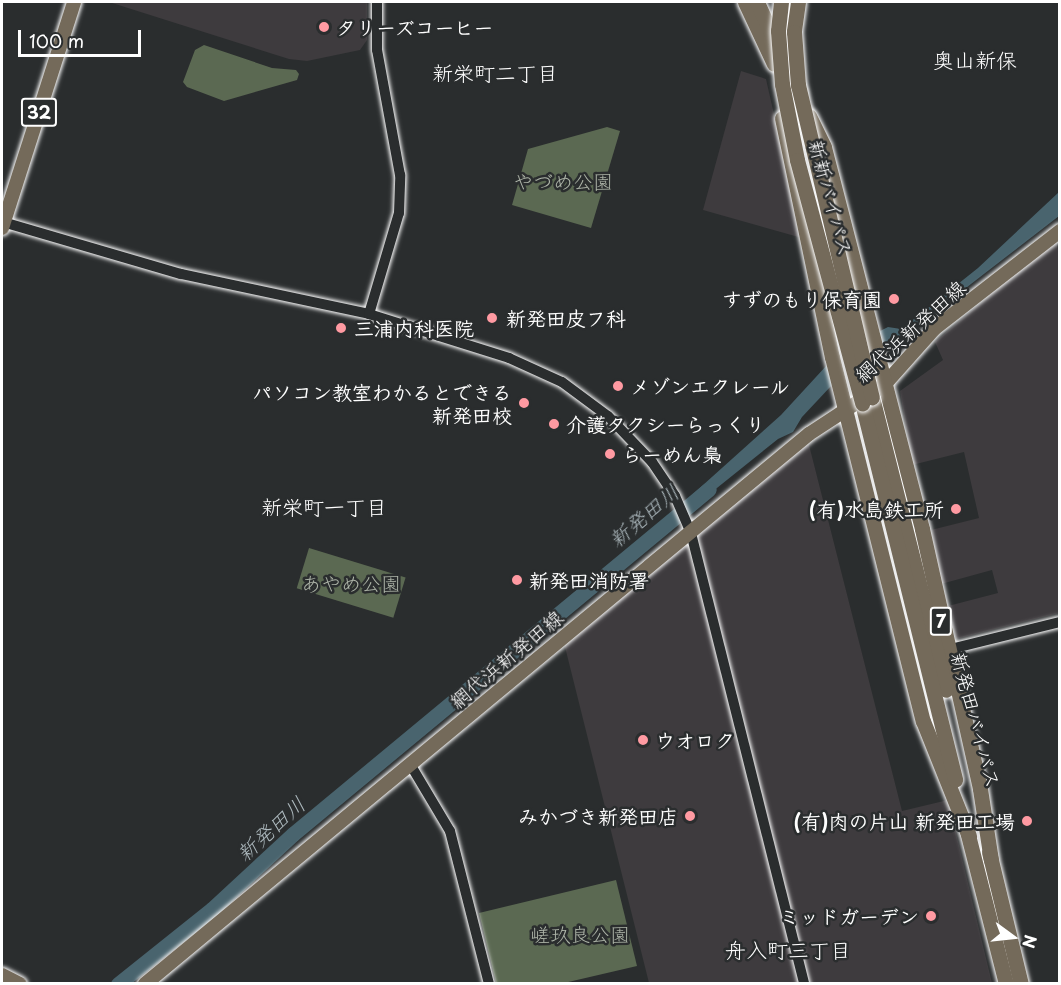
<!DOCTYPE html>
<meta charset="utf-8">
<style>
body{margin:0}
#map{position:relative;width:1061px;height:985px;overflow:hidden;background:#2a2d2e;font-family:"Playpen Sans","Klee One",sans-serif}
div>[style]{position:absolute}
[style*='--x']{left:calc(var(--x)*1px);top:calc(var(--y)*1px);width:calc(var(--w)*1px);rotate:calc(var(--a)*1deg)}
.built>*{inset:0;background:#3e3b3e}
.green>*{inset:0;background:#5b6952;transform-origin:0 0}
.water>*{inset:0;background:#49646e}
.river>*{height:15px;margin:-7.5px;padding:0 7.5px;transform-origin:7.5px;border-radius:7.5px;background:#49646e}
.roads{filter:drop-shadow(0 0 2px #fff) drop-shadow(0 0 2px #fff)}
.minor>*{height:10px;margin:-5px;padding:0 5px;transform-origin:5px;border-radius:5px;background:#2a2d2e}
.major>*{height:14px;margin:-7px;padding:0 7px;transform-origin:7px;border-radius:7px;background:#746a5a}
.highway>*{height:15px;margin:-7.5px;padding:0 7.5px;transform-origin:7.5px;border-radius:7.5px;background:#746a5a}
.bridges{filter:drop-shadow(0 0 2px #fff) drop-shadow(0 0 2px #fff)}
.highway-bridge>*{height:15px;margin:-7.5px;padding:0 7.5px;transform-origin:7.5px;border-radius:7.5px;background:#746a5a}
.dots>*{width:16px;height:16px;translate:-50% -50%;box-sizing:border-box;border:3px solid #2a2d2e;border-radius:50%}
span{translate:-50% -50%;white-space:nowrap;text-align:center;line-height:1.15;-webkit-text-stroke:5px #2a2d2e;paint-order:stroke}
.shield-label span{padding:2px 4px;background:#2a2d2e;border:2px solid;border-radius:4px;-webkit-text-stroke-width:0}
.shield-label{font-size:18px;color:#fff;font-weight:700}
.poi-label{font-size:20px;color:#fff;font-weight:700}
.left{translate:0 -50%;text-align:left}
.right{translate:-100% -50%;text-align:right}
.park-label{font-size:20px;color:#adb4a8}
.street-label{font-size:20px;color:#fff}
.neighbourhood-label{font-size:21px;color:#fff}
.water-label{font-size:21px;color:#adb9be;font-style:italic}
.frame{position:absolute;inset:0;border:3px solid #fff;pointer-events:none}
.north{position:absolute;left:983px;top:907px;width:60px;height:60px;-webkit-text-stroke:4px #2a2d2e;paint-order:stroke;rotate:105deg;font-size:16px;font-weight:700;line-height:24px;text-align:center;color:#fff}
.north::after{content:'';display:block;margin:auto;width:21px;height:27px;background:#fff;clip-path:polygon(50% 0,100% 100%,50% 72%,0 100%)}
.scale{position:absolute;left:18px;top:30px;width:123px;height:27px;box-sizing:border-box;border:3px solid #fff;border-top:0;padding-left:8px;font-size:18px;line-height:21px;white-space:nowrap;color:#fff;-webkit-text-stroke:4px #2a2d2e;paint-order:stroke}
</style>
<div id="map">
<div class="built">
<div style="clip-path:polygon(109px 2px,367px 2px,367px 40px,360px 50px,307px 61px,289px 59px)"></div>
<div style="clip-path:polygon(741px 71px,766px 79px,802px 238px,703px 210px)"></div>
<div style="clip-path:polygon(1055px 239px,1060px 256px,1059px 613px,956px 639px,948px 606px,998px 593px,992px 570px,941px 584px,927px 531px,979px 518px,964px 452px,912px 465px,900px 391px,943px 360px,935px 342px)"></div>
<div style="clip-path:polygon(808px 441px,902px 811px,948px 800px,992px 983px,649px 983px,564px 643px)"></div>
</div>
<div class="green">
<div style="clip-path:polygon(204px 45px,272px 68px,296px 70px,299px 74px,297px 80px,224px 101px,187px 87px,183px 82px,195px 50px)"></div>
<div style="clip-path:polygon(607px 127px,620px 131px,591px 228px,512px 205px,528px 149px)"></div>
<div style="left:309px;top:548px;width:101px;height:42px;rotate:17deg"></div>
<div style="clip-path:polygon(616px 880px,637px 966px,564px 983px,496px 983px,479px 913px)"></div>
</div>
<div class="water">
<div style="clip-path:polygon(1059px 192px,1059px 216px,883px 352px,878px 332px,888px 327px,901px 329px,909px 323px,978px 268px)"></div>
<div style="clip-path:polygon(827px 365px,832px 385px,802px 417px,793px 432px,778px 439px,697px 504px,693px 494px,781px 415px)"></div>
</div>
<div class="river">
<div style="--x:118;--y:984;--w:120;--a:-38.6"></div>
<div style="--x:212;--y:909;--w:110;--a:-42.8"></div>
<div style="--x:293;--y:834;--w:540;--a:-39.67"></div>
</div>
<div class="roads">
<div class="minor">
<div style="--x:3;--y:222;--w:185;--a:16.3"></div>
<div style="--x:181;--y:274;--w:192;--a:12"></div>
<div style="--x:369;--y:314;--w:147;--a:17.4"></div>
<div style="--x:509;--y:358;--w:58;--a:24.4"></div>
<div style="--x:562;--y:382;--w:57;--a:36.5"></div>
<div style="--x:608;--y:416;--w:64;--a:46.3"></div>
<div style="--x:652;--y:462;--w:41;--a:55.9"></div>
<div style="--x:675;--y:496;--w:40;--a:66.6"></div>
<div style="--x:691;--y:533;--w:465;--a:75.9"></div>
<div style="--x:369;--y:314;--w:105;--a:-73.5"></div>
<div style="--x:399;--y:213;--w:38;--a:-88"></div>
<div style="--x:400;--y:175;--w:127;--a:-100.4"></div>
<div style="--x:377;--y:50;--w:48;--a:-90"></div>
<div style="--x:947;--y:650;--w:116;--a:-13.9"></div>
<div style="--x:410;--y:764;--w:78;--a:59.2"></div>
<div style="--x:450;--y:831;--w:158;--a:75.7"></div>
</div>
<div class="major">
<div style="--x:2;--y:228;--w:237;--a:-72.3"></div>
<div style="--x:2;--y:975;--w:20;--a:27"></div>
<div style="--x:145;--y:984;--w:862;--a:-39.64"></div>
<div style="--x:809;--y:434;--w:91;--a:-33.3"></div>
<div style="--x:885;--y:384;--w:74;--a:-48.3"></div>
<div style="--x:934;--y:329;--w:160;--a:-37.9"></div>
</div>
<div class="highway">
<div style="--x:745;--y:2;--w:68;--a:64.9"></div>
<div style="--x:757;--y:2;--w:99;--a:65.5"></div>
<div style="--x:809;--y:116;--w:34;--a:64"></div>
<div style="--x:824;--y:147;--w:394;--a:75.6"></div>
<div style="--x:922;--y:529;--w:266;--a:77.4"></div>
<div style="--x:980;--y:789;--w:72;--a:81.2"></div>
<div style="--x:782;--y:118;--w:244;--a:78.2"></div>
<div style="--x:832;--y:357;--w:375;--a:76"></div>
<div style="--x:923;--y:721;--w:124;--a:68.2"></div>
<div style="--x:872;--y:397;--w:302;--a:75.8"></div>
<div style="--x:862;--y:403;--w:388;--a:76.1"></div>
<div style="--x:966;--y:827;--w:162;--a:75.7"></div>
<div style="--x:989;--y:852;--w:136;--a:76.4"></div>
</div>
</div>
<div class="bridges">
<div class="highway-bridge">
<div style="--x:781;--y:2;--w:29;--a:96"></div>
<div style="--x:778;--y:31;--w:53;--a:85.7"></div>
<div style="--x:782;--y:84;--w:77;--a:78.8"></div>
<div style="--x:797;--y:160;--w:252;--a:75"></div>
<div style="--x:798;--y:2;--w:30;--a:98"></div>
<div style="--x:794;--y:32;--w:53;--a:85.7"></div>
<div style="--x:798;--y:85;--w:321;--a:76.7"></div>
</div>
</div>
<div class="dots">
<div style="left:324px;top:27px;background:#ff9aa2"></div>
<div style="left:894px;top:299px;background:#ff9aa2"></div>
<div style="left:492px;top:318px;background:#ff9aa2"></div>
<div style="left:341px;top:328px;background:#ff9aa2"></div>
<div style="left:618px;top:386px;background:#ff9aa2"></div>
<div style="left:524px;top:403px;background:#ff9aa2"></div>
<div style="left:554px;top:424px;background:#ff9aa2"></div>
<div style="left:610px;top:454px;background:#ff9aa2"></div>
<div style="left:956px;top:509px;background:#ff9aa2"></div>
<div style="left:517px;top:580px;background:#ff9aa2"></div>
<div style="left:643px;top:740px;background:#ff9aa2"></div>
<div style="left:690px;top:816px;background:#ff9aa2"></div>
<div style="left:1027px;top:821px;background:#ff9aa2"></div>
<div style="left:931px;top:916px;background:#ff9aa2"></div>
</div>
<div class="shield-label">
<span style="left:39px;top:112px">32</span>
<span style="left:941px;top:621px">7</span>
</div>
<div class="poi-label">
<span class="left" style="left:336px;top:27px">タリーズコーヒー</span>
<span class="right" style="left:882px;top:299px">すずのもり保育園</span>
<span class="left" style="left:506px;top:318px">新発田皮フ科</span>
<span class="left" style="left:354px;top:328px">三浦内科医院</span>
<span class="left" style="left:630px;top:386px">メゾンエクレール</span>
<span class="right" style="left:512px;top:404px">パソコン教室わかるとできる<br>新発田校</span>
<span class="left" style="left:566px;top:424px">介護タクシーらっくり</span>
<span class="left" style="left:622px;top:454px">らーめん梟</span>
<span class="right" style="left:944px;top:509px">(有)水島鉄工所</span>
<span class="left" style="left:529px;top:580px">新発田消防署</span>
<span class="left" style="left:655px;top:740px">ウオロク</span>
<span class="right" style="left:678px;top:816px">みかづき新発田店</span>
<span class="right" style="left:1015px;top:821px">(有)肉の片山 新発田工場</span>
<span class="right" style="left:919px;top:916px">ミッドガーデン</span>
</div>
<div class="park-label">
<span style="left:563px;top:181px">やづめ公園</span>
<span style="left:351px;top:583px">あやめ公園</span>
<span style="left:580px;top:934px">嵯玖良公園</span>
</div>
<div class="street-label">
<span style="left:831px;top:198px;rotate:75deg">新新バイパス</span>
<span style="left:910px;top:331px;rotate:-42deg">網代浜新発田線</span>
<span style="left:506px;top:659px;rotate:-40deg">網代浜新発田線</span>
<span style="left:976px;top:720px;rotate:75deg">新発田バイパス</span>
</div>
<div class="neighbourhood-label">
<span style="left:975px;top:59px">奥山新保</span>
<span style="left:495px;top:72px">新栄町二丁目</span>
<span style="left:324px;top:506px">新栄町一丁目</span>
<span style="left:788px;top:949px">舟入町三丁目</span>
</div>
<div class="water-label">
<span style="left:643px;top:515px;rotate:-40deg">新発田川</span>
<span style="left:270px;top:828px;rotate:-42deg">新発田川</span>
</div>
<div class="frame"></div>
<div class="north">N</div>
<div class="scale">100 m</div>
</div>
